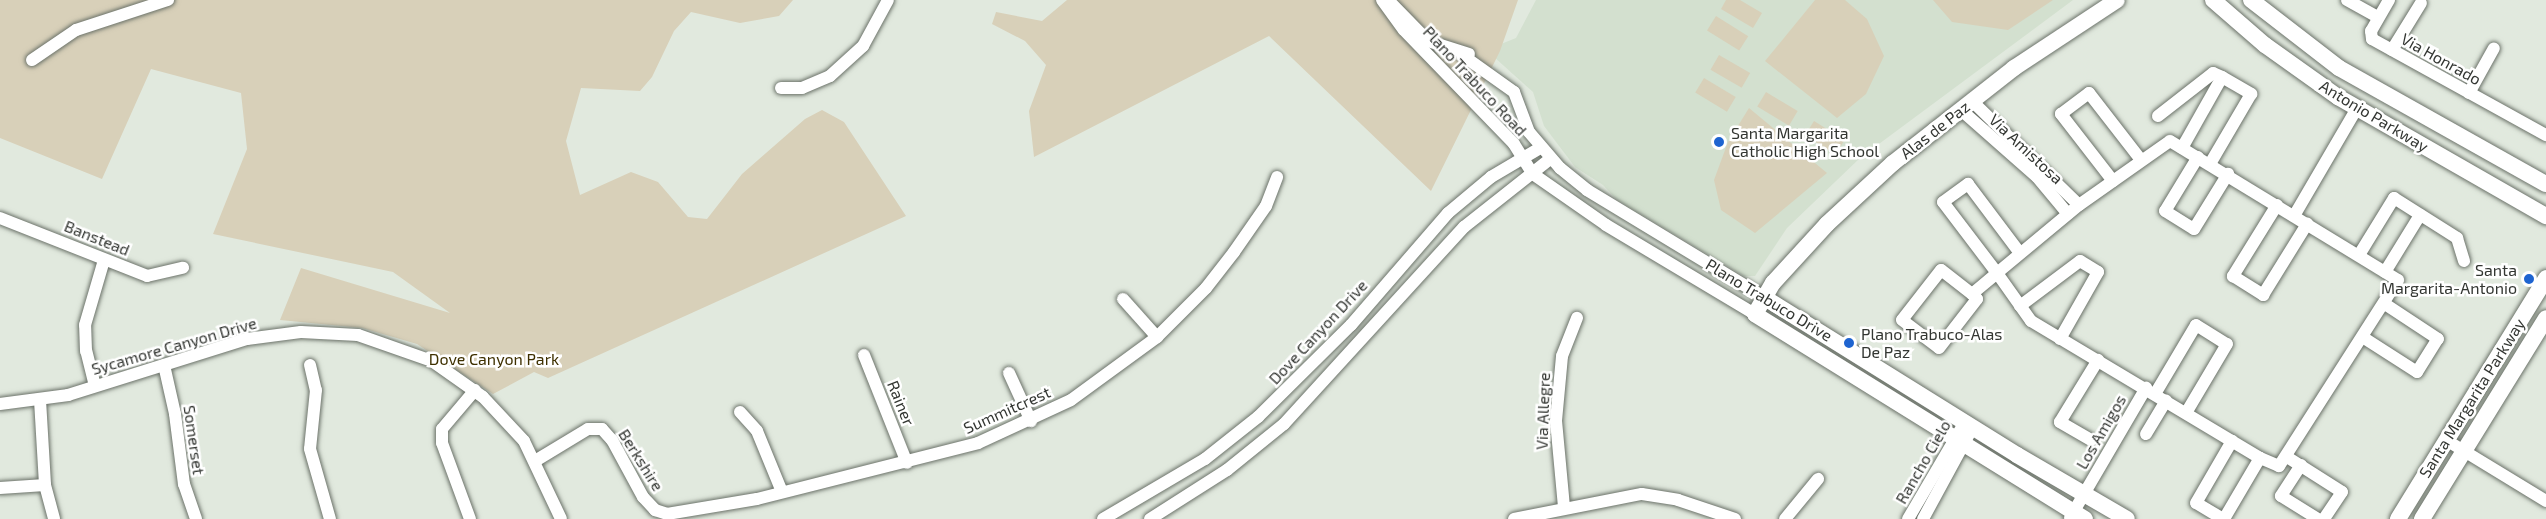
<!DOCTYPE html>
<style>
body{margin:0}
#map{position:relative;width:2546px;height:519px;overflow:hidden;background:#e1e9de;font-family:"Exo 2",sans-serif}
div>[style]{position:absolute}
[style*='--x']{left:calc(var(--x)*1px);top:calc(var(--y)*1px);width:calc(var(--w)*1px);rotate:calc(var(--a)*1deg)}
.built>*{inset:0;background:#d3e0cf}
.green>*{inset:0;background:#d8d0b9;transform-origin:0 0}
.roads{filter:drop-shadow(0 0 2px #6b7269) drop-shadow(0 0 2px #6b7269)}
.minor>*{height:12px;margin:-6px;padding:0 6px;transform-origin:6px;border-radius:6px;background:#fff}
.major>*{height:16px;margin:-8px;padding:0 8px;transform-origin:8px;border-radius:8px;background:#fff}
.dots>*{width:16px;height:16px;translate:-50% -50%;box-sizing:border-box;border:3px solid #fff;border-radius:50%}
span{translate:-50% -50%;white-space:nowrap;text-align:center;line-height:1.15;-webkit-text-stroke:5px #fff;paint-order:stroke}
.street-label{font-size:16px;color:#333632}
.poi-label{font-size:16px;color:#333632}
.left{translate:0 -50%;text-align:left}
.right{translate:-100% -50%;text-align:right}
.park-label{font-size:16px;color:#3e3000}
</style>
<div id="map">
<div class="built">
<div style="clip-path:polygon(1536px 0,2073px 0,1860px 158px,1787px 228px,1755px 276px,1744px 276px,1617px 200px,1603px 185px,1575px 167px,1544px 126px,1533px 92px,1494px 57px,1496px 46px,1516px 38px)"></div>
</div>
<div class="green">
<div style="clip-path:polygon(0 0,793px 0,779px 16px,740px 23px,691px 12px,674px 31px,652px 77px,640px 91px,581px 88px,566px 141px,580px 195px,631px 172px,658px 182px,688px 217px,707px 219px,742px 174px,805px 119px,822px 110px,844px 122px,906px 216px,548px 378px,534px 372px,493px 394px,417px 344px,362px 328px,280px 320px,301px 268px,450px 313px,393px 272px,213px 234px,247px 149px,241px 93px,151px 69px,102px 179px,0 138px)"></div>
<div style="clip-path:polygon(1067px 0,1518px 0,1500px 51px,1431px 191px,1269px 36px,1034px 157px,1029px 111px,1046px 65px,1025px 41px,992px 24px,996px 12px,1042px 21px)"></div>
<div style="clip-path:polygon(1726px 0,1740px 0,1762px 13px,1753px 28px,1721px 9px)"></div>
<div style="clip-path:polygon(1815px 0,1845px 0,1867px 19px,1884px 56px,1866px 94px,1837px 118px,1765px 61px)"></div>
<div style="clip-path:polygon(1933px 0,2053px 0,2008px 30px,1952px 22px)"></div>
<div style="left:1716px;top:16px;width:38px;height:17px;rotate:32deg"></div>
<div style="left:1719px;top:55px;width:36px;height:17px;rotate:30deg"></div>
<div style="left:1704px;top:78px;width:37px;height:17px;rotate:31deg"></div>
<div style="left:1766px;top:92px;width:37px;height:17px;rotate:31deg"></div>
<div style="clip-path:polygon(1749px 108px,1827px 173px,1755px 233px,1721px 210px,1714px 180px,1728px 142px)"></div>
<div style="left:1814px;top:121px;width:36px;height:17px;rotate:32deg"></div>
</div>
<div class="roads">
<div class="minor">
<div style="--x:1382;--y:0;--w:37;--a:54"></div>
<div style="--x:1404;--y:30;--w:158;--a:46"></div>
<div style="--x:1514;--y:144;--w:36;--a:58"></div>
<div style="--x:1533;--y:174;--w:89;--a:34.9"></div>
<div style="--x:1606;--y:225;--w:174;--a:30.9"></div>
<div style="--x:1388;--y:0;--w:57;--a:45.7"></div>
<div style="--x:1428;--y:41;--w:43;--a:17.6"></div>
<div style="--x:2347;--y:0;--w:35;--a:29"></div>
<div style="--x:2389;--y:0;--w:36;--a:120"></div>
<div style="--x:2371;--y:31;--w:8;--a:83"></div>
<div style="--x:2372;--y:39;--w:199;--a:28.9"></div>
<div style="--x:2392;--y:50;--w:55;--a:-58.3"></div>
<div style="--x:1462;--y:55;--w:64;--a:35.4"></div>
<div style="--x:1514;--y:92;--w:43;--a:69.4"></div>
<div style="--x:1529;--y:132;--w:48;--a:49.3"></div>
<div style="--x:1560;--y:168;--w:35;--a:39"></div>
<div style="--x:1587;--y:190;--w:208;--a:31.2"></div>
<div style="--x:32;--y:60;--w:53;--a:-34.3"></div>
<div style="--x:76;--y:30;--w:97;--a:-18.1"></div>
<div style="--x:781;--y:88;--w:21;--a:0"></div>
<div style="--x:802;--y:88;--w:30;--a:-23"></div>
<div style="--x:830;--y:76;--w:45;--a:-42.3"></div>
<div style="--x:863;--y:46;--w:52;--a:-61.5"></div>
<div style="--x:2469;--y:93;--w:51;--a:-60.9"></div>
<div style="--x:1972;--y:101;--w:149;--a:44.2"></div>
<div style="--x:1961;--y:110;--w:101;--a:41.4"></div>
<div style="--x:2037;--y:177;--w:48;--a:50"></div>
<div style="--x:2158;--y:116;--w:70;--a:-38"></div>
<div style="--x:2213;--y:73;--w:10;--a:24"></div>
<div style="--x:2170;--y:141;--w:267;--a:31.4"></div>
<div style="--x:2398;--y:280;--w:221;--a:122.6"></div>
<div style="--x:2279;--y:466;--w:21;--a:-157"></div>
<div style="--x:2260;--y:458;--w:267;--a:-149.1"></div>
<div style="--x:2031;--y:321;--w:59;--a:-125.3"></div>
<div style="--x:1997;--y:273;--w:107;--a:-39.7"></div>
<div style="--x:2079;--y:205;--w:111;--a:-35.1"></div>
<div style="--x:2182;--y:148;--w:81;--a:-60.6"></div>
<div style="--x:2222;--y:77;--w:34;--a:30"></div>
<div style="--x:2251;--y:94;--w:81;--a:120.4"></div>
<div style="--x:2198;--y:157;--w:63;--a:121.4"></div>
<div style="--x:2165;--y:211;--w:34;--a:32"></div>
<div style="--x:2194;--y:229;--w:65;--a:-58.3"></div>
<div style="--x:2113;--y:181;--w:85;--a:-127.8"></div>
<div style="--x:2061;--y:114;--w:35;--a:-37"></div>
<div style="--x:2089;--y:93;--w:85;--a:52.2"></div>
<div style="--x:2277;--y:205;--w:84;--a:121.8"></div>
<div style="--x:2233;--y:276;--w:36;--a:32"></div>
<div style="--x:2263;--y:295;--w:84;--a:-58.2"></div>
<div style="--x:2294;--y:216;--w:125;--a:-59.7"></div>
<div style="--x:0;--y:218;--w:158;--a:21.5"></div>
<div style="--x:147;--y:276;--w:37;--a:-13"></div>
<div style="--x:2359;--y:255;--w:67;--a:-58.4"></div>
<div style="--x:2394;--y:198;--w:75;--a:32.4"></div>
<div style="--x:2457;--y:238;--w:24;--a:73"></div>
<div style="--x:2385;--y:272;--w:67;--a:-58.4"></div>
<div style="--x:1972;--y:294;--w:39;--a:-142"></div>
<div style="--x:1941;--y:270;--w:63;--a:128"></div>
<div style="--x:1902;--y:320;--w:46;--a:37.1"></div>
<div style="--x:1939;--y:348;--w:62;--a:-52.2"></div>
<div style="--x:1977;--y:299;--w:7;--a:-135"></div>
<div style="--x:1972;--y:294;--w:33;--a:-40"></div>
<div style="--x:1997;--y:273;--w:89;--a:-127.3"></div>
<div style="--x:1943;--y:202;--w:31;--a:-36"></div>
<div style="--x:1968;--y:184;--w:85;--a:53.1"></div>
<div style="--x:1123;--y:299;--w:51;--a:48.2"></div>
<div style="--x:2020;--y:306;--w:75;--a:-36.9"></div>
<div style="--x:2080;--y:261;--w:21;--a:31"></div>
<div style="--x:2098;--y:272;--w:77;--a:119.6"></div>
<div style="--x:2364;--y:338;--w:63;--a:32.7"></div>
<div style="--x:2417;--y:372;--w:39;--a:-58"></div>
<div style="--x:2438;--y:339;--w:64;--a:-146.6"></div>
<div style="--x:864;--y:355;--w:116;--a:68.3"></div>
<div style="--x:164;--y:365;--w:50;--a:77.3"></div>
<div style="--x:175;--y:414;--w:71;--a:82.7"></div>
<div style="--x:184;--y:484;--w:37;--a:71"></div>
<div style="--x:310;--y:365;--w:26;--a:77"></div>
<div style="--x:316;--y:390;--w:59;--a:95.8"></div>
<div style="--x:310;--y:449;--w:73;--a:74.1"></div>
<div style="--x:1009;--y:373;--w:53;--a:65.4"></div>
<div style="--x:95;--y:386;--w:36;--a:-104"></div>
<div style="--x:86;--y:351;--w:26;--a:-92"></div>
<div style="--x:85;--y:325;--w:68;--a:-73.7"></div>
<div style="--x:2155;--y:394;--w:80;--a:-59.3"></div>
<div style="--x:2196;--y:325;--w:36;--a:32"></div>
<div style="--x:2227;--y:344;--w:80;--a:120.7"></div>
<div style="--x:40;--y:400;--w:85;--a:86.6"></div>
<div style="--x:45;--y:485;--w:35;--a:75"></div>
<div style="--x:0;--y:404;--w:69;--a:-7.5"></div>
<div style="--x:68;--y:395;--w:188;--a:-17.4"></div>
<div style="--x:247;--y:339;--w:54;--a:-7.4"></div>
<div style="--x:301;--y:332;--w:57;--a:3"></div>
<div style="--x:358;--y:335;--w:78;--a:19.4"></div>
<div style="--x:432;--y:361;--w:62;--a:35.2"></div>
<div style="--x:483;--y:397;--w:60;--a:47"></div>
<div style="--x:524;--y:441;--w:86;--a:64.6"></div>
<div style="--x:740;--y:412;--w:25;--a:48"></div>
<div style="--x:757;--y:431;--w:66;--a:67.7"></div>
<div style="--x:2146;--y:434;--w:39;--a:-59"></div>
<div style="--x:2091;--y:440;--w:36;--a:-150"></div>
<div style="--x:2060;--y:422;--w:73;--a:-58.5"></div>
<div style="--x:2446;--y:440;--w:117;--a:31.4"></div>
<div style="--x:2287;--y:457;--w:65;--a:32.5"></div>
<div style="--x:2342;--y:492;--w:32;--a:124"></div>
<div style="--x:535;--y:461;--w:62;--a:-31.1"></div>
<div style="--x:588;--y:429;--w:14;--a:0"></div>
<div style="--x:602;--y:429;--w:15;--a:48"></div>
<div style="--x:612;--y:440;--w:65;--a:61.5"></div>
<div style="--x:643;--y:497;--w:18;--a:47"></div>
<div style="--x:655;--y:510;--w:13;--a:18"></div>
<div style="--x:667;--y:514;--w:91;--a:-9.5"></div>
<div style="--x:757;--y:499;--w:228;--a:-14.2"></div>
<div style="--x:978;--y:443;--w:102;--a:-24.8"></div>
<div style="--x:1071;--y:400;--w:107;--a:-36.2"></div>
<div style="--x:1157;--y:337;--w:69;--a:-45"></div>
<div style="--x:1206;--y:288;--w:46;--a:-52.1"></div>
<div style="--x:1234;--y:252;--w:56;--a:-55.2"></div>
<div style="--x:1266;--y:206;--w:31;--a:-69"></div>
<div style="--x:2301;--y:465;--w:37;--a:123"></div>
<div style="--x:2281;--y:496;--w:44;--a:31.9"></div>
<div style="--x:0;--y:488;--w:45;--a:-3.8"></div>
<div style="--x:1564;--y:507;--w:86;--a:-95.3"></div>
<div style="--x:1556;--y:421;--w:65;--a:-84.7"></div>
<div style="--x:1562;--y:356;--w:41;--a:-68.5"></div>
<div style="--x:2070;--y:518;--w:151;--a:-59.7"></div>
<div style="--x:470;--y:519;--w:81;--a:-110.2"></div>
<div style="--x:442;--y:443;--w:14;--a:-90"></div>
<div style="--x:442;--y:429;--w:51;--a:-49.8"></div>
<div style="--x:1103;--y:519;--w:118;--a:-30.5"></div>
<div style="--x:1205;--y:459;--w:68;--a:-38.4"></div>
<div style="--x:1258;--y:417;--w:131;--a:-44.7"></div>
<div style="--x:1351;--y:325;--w:148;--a:-49.1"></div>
<div style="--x:1448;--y:213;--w:56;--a:-39.9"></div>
<div style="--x:1491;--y:177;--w:57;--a:-30.6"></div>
<div style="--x:1150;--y:519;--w:91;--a:-32.5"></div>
<div style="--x:1227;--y:470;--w:73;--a:-38.9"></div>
<div style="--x:1284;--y:424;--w:267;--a:-47.6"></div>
<div style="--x:1464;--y:227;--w:110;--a:-38.3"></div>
<div style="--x:1514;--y:519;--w:130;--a:-11.1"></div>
<div style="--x:1642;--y:494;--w:36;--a:9"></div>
<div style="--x:1678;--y:500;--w:60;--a:18.4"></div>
<div style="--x:1785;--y:519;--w:52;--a:-50.5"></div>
<div style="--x:1908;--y:519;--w:113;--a:-59.6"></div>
<div style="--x:1923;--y:519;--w:105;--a:-61.5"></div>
<div style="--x:2223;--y:519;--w:31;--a:-149"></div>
<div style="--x:2196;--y:503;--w:72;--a:-59.9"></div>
<div style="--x:2224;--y:519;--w:71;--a:-59.5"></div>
</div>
<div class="major">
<div style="--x:2213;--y:0;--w:69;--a:40.9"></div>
<div style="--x:2265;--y:45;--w:90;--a:35.5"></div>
<div style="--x:2338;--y:97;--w:240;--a:29.8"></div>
<div style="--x:2251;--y:0;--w:111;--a:37.7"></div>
<div style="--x:2339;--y:68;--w:237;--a:29.3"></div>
<div style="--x:1765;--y:298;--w:297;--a:31.9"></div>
<div style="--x:2017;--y:455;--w:127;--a:30.2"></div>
<div style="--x:2085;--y:519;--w:388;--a:-148.2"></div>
<div style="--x:1755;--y:314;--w:36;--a:-60"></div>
<div style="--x:1773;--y:283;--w:80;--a:-47.5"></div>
<div style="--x:1827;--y:224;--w:90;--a:-42.7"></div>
<div style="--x:1893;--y:163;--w:154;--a:-38.1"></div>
<div style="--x:2014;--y:68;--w:123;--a:-33.4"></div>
<div style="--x:2398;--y:519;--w:283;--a:-58.4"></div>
<div style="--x:2422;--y:519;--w:236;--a:-58.3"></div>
</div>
</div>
<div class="dots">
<div style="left:1719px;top:142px;background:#1e64d0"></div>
<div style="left:2529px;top:279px;background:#1e64d0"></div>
<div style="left:1849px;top:343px;background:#1e64d0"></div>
</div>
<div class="street-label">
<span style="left:2441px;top:59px;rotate:29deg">Via Honrado</span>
<span style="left:1475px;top:81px;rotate:47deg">Plano Trabuco Road</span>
<span style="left:2374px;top:116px;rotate:31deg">Antonio Parkway</span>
<span style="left:1935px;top:130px;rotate:-38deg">Alas de Paz</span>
<span style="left:2026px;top:149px;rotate:43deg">Via Amistosa</span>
<span style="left:97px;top:238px;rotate:22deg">Banstead</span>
<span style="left:1769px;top:300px;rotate:31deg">Plano Trabuco Drive</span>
<span style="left:1318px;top:332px;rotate:-47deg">Dove Canyon Drive</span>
<span style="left:174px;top:346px;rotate:-16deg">Sycamore Canyon Drive</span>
<span style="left:2472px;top:398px;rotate:-58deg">Santa Margarita Parkway</span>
<span style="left:901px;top:403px;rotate:68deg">Rainer</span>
<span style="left:1007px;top:410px;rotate:-24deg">Summitcrest</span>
<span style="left:1543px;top:411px;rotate:-88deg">Via Allegre</span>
<span style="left:2101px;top:432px;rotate:-60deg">Los Amigos</span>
<span style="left:194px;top:440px;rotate:82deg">Somerset</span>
<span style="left:641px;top:460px;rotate:58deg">Berkshire</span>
<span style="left:1923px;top:462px;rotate:-60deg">Rancho Cielo</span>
</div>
<div class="poi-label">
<span class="left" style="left:1731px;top:142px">Santa Margarita<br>Catholic High School</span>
<span class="right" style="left:2517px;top:279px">Santa<br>Margarita-Antonio</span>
<span class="left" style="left:1861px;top:343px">Plano Trabuco-Alas<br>De Paz</span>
</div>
<div class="park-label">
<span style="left:494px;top:359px">Dove Canyon Park</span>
</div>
</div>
